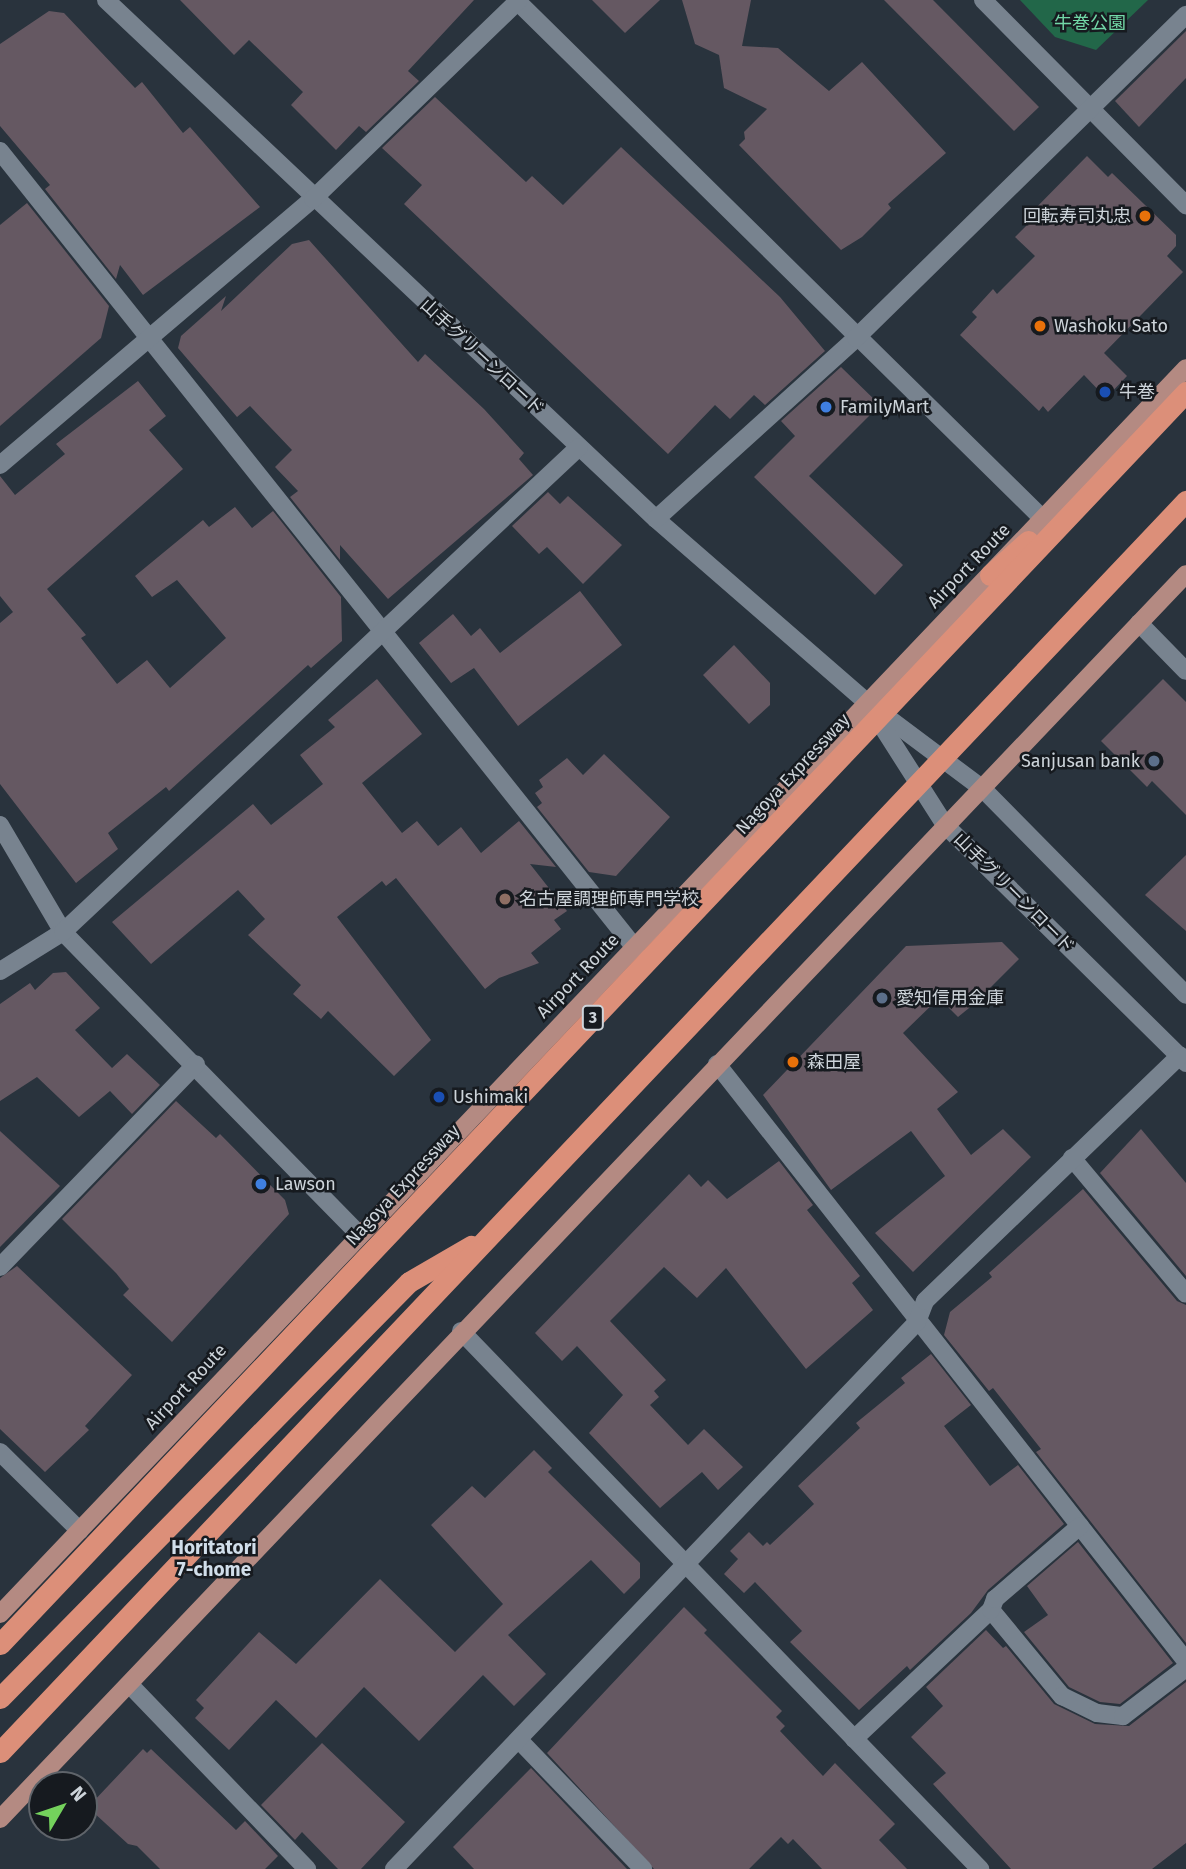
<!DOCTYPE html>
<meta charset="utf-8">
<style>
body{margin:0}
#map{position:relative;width:1186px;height:1869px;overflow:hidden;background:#29333d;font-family:"Fira Sans","Noto Sans JP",sans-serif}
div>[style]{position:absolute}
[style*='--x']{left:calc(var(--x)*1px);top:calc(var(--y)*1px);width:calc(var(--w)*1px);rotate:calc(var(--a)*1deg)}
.green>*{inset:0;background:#226749}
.building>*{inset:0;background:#655862}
.minor>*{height:18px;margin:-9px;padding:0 9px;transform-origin:9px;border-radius:9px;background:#78838f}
.major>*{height:18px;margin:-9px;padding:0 9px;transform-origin:9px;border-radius:9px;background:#b48a82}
.highway>*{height:21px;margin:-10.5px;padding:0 10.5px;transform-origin:10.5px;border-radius:10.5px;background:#dc8f79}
.dots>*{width:19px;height:19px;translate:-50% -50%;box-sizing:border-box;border:4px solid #161a1f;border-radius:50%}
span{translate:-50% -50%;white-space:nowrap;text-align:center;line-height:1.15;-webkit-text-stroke:5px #161a1f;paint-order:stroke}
.shield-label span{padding:2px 5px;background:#161a1f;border:2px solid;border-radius:5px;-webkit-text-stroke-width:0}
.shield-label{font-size:16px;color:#cdd4da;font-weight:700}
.park-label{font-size:18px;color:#72d7a7}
.poi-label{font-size:18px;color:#cdd4da}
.right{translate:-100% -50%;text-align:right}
.left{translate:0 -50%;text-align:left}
.street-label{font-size:18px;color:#cdd4da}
.neighbourhood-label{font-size:19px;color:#d1deea;font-weight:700}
.north{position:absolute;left:28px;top:1771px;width:70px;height:70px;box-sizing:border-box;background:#161a1f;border:2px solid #5f646a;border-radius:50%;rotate:51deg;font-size:19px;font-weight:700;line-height:28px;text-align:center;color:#cdd4da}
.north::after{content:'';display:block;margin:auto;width:24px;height:32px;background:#74d25c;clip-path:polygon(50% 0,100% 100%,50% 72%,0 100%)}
</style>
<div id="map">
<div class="green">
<div style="clip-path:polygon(1020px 0,1148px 0,1096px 50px,1055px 37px)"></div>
</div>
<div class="building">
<div style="clip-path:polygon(180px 0,474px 0,408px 71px,419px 81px,366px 132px,359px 126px,336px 150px,291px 105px,303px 92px,249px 40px,234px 55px)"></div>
<div style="clip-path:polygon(592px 0,660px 0,625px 33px)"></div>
<div style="clip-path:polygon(682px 0,751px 0,742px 46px,778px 48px,829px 91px,862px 62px,946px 153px,888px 204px,891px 208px,862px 237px,841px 250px,739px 145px,745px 139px,744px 132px,767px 109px,724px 88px,719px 55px,695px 44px)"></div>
<div style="clip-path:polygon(884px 0,933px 0,1039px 107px,1014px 131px)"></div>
<div style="clip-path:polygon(49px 11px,64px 13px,135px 88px,142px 82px,183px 133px,190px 127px,260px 207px,143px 295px,120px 265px,116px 279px,45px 189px,50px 185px,0 126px,0 44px)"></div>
<div style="clip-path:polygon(1186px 31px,1186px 78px,1139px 127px,1115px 101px)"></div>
<div style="clip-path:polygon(435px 97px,526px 182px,532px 176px,563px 205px,621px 147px,780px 297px,825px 351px,765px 405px,754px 395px,730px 419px,715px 405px,668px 454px,404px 204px,422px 185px,382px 148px)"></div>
<div style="clip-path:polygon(1087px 156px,1108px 177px,1112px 173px,1176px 235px,1176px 246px,1167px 256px,1183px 272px,1104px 353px,1127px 376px,1106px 398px,1084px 375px,1048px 412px,1043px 406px,1039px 411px,960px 335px,977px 317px,972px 312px,993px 289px,997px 294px,1035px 256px,1015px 237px,1028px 224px,1024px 220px)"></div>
<div style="clip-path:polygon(27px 203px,109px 306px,101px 338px,0 426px,0 225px)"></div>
<div style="clip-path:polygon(309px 240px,418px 362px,425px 354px,484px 409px,524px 453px,519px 459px,533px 475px,388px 599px,340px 545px,340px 560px,290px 497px,298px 491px,275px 467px,292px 450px,250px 406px,237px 417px,178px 348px,181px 336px,226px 296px,221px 311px,292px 244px)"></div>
<div style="clip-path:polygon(841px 367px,880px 405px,809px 476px,903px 565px,875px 595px,754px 477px,795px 436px,781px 421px)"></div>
<div style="clip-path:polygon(138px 381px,166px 416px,149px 430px,183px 469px,47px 589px,86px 635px,81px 638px,117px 684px,147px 660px,170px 688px,226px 638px,177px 580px,152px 597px,135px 576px,203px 520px,209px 527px,235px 507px,252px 528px,273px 511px,341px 597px,342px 641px,311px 668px,308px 665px,169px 791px,166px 787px,108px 833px,118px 849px,76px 883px,0 784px,0 623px,13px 612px,0 596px,0 476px,15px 495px,65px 454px,56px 444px)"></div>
<div style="clip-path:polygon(548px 492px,560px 504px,568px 496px,622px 545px,583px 584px,547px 547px,539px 554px,512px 526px)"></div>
<div style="clip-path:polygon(580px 591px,622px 645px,518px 726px,474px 668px,451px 683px,419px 643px,453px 614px,471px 636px,480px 628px,500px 653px)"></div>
<div style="clip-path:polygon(734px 645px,770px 683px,770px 705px,749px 724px,703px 675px)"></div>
<div style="clip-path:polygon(377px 679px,422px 734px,362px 783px,402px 833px,417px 821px,438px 846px,461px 827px,481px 853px,519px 821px,556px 867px,530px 864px,567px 911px,554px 920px,561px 929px,531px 953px,539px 963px,499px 978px,485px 989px,396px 878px,386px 886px,382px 881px,337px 917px,431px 1040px,394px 1076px,328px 1011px,321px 1019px,293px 994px,301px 985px,248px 935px,265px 919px,238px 890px,151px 964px,112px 922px,253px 804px,271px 825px,323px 784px,300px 755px,335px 727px,328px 720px)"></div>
<div style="clip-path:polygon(1163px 679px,1186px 702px,1186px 815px,1152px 781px,1147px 787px,1101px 741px)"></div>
<div style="clip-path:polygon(604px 754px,670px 817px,616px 876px,589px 872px,537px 807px,542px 803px,535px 793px,543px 787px,539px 780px,567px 758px,583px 775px)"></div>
<div style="clip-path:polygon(1186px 855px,1186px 931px,1145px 895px)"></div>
<div style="clip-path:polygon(1002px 942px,1019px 959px,974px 1004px,958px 1017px,939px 998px,903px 1033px,958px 1092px,937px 1109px,971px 1155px,1003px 1129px,1031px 1157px,913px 1272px,875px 1233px,945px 1176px,911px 1131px,831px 1190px,763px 1095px,906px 946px)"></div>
<div style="clip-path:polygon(66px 972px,100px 1008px,75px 1030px,112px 1068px,127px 1054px,160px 1085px,132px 1114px,110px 1091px,79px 1117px,37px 1077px,0 1101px,0 1004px,30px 983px,35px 990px,53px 973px)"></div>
<div style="clip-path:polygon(176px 1101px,216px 1138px,220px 1134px,285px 1200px,289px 1214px,172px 1342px,123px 1295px,129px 1289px,116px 1273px,62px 1219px)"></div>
<div style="clip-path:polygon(1141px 1129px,1186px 1183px,1186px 1276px,1100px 1173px)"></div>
<div style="clip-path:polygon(0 1131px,60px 1186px,0 1247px)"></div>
<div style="clip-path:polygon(779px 1161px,813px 1205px,807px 1210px,860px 1276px,852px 1283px,873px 1310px,806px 1369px,726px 1268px,697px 1298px,664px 1267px,610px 1321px,666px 1380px,654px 1391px,659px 1397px,650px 1405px,688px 1445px,704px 1429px,743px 1467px,718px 1490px,702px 1472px,660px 1508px,589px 1433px,623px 1395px,577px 1346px,562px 1361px,535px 1333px,689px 1174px,701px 1187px,708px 1180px,727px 1199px)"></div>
<div style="clip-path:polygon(1083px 1189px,1177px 1301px,1186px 1305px,1186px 1643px,1036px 1452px,1041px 1449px,993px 1388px,989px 1391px,944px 1335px,950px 1312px,992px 1277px,989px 1273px)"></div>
<div style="clip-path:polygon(17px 1266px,132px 1375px,85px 1426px,89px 1430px,45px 1472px,0 1429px,0 1278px)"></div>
<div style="clip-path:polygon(931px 1354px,971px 1405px,944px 1426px,990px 1486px,1018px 1465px,1064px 1524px,988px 1590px,971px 1613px,910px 1670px,907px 1666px,859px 1710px,790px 1642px,802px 1631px,755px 1582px,744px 1593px,724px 1574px,738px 1559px,730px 1551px,749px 1532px,763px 1546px,767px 1542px,770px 1545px,814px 1504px,798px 1486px,860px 1428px,856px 1423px,905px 1383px,901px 1378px)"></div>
<div style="clip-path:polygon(534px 1450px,552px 1468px,548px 1472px,640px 1563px,640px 1578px,624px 1594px,591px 1560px,508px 1635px,546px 1674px,514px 1706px,483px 1675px,419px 1741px,364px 1687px,316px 1738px,276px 1700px,229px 1750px,195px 1718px,204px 1708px,196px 1700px,259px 1632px,296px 1664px,380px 1579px,455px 1652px,503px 1604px,431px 1525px,472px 1486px,485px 1498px)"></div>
<div style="clip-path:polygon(1078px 1542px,1173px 1663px,1120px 1704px,1100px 1702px,1069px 1687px,1024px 1632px,1048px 1615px,1027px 1586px)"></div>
<div style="clip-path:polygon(684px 1607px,707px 1630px,704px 1633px,782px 1711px,776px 1717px,785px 1726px,780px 1731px,823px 1776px,835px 1763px,895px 1824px,879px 1840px,907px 1869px,822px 1869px,793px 1839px,788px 1844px,781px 1837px,749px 1869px,654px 1869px,547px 1753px)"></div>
<div style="clip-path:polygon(986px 1630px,1003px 1648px,1006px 1646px,1054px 1704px,1095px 1724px,1129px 1726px,1186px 1682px,1186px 1843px,1152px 1869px,1011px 1869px,933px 1784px,946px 1773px,911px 1737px,943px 1706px,926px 1687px)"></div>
<div style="clip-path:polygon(322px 1743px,405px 1822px,361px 1869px,338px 1869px,302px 1832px,295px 1840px,261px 1805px)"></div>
<div style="clip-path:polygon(143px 1749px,147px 1753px,151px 1749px,236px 1830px,245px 1821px,278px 1856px,265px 1869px,160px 1869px,137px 1846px,128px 1844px,93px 1812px,91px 1804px)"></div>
<div style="clip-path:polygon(531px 1768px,627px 1869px,474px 1869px,453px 1847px)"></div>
</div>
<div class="minor">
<div style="--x:106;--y:0;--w:756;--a:43.34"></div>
<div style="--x:656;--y:519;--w:281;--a:41"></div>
<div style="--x:868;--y:703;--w:144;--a:36.8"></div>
<div style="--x:983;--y:789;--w:289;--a:45.4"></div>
<div style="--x:516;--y:0;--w:740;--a:44.56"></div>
<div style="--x:983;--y:0;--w:289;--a:45.3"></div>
<div style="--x:0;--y:151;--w:1019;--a:51.45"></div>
<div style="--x:0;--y:465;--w:411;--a:-40.4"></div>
<div style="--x:313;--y:199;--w:285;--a:-44"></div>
<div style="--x:656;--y:519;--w:270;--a:-42.1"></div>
<div style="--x:856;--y:338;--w:462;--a:-44.4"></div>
<div style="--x:1139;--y:623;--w:67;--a:45.6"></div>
<div style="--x:873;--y:712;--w:134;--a:57.5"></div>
<div style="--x:945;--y:825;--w:339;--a:44.6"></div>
<div style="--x:0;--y:825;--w:124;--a:59.5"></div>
<div style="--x:63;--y:932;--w:421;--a:45.6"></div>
<div style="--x:0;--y:971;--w:74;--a:-31.8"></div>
<div style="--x:63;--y:932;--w:708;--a:-43.23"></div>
<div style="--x:717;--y:1064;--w:759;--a:51.85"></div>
<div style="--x:1072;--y:1158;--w:177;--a:50"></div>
<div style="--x:0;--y:1267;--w:282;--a:-46"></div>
<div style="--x:461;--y:1331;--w:748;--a:46.03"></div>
<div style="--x:0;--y:1452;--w:112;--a:44.6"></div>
<div style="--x:991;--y:1610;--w:112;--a:50.5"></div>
<div style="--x:1062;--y:1696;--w:39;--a:26"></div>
<div style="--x:1097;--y:1713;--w:26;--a:7"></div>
<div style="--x:1123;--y:1716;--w:79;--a:-37.3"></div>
<div style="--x:131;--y:1686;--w:254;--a:46.1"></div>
<div style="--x:854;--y:1739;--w:188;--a:-43.3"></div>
<div style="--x:991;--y:1610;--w:12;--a:-70"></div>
<div style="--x:995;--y:1599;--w:112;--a:-40.7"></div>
<div style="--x:519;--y:1740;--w:179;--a:46.1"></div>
<div style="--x:394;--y:1869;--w:757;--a:-46.28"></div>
<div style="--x:917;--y:1322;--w:22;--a:-69"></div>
<div style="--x:925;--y:1301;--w:354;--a:-43.9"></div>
</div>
<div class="major">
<div style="--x:0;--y:1614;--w:1720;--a:-46.41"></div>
<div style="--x:0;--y:1819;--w:1719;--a:-46.39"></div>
</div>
<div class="highway">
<div style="--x:990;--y:575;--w:51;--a:-41.8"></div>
<div style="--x:0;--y:1644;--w:1725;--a:-46.55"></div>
<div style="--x:0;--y:1698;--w:583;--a:-45.49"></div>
<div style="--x:409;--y:1282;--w:72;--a:-30.1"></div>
<div style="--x:0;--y:1752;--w:1724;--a:-46.53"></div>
</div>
<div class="dots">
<div style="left:1145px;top:216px;background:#e8710a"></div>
<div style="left:1040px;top:326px;background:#e8710a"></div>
<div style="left:1105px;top:392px;background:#1a4fb4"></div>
<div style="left:826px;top:407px;background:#3f7fe0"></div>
<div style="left:1154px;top:761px;background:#5c6f8a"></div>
<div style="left:505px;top:899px;background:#8d6e63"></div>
<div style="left:882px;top:998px;background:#5c6f8a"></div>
<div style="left:793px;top:1062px;background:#e8710a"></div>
<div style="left:439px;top:1097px;background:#1a4fb4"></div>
<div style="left:261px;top:1184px;background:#3f7fe0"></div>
</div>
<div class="shield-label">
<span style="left:593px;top:1018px">3</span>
</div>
<div class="park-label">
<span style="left:1090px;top:23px">牛巻公園</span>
</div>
<div class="poi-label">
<span class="right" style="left:1131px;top:216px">回転寿司丸忠</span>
<span class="left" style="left:1054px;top:326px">Washoku Sato</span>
<span class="left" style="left:1119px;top:392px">牛巻</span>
<span class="left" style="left:840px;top:407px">FamilyMart</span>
<span class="right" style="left:1140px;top:761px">Sanjusan bank</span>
<span class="left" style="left:519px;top:899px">名古屋調理師専門学校</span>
<span class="left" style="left:896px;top:998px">愛知信用金庫</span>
<span class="left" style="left:807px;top:1062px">森田屋</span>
<span class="left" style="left:453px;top:1097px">Ushimaki</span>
<span class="left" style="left:275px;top:1184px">Lawson</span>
</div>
<div class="street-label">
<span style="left:482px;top:357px;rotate:43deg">山手グリーンロード</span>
<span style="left:969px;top:566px;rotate:-46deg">Airport Route</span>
<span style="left:793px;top:774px;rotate:-47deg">Nagoya Expressway</span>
<span style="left:1014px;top:893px;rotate:45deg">山手グリーンロード</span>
<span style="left:578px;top:976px;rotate:-46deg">Airport Route</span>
<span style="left:403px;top:1185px;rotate:-47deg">Nagoya Expressway</span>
<span style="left:186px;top:1387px;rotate:-47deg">Airport Route</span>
</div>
<div class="neighbourhood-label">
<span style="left:214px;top:1559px">Horitatori<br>7-chome</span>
</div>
<div class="north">N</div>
</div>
